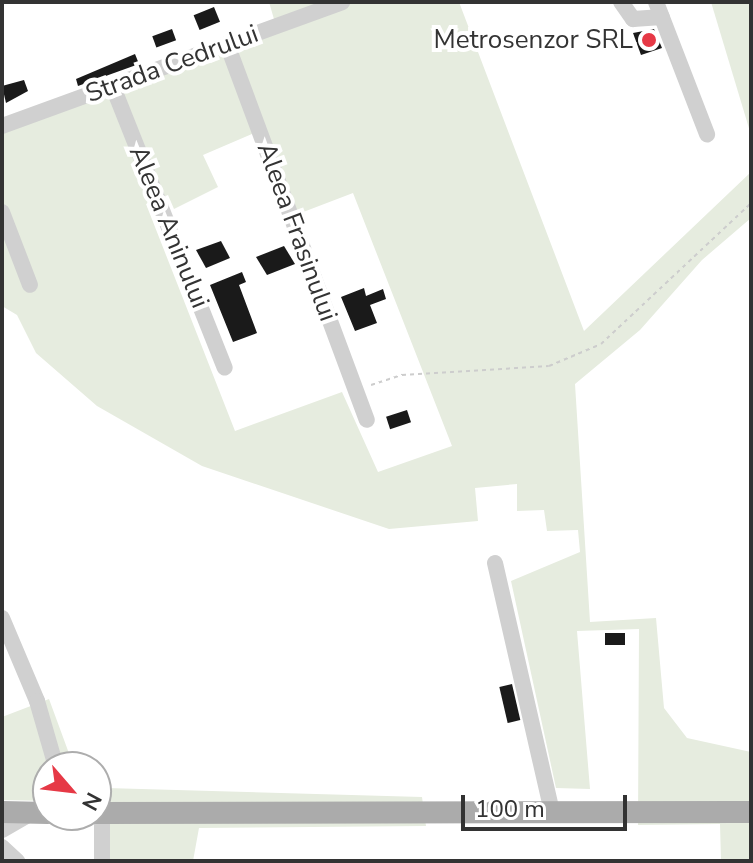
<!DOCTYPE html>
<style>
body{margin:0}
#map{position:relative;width:753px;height:863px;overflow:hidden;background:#fff;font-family:"Nunito Sans",sans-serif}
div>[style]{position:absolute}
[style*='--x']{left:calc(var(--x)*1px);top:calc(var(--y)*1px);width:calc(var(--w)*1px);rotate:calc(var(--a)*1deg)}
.green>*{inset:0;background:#e6ecdf}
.building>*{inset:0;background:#1a1a1a;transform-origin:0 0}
.path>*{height:2px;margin-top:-1px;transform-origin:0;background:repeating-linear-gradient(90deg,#cdcdcd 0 4px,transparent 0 8px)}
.minor>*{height:16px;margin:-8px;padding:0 8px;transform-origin:8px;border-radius:8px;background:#d0d0d0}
.major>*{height:22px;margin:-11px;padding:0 11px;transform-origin:11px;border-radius:11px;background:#ababab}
.dots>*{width:22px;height:22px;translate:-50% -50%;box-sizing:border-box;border:4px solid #fff;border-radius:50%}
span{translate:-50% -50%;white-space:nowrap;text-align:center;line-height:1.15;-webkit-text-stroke:8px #fff;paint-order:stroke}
.poi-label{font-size:26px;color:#333}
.right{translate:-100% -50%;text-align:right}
.street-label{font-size:26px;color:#333}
.frame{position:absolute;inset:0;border:4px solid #333;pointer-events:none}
.north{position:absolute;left:32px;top:751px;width:80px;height:80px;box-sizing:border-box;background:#fff;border:2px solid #adadad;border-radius:50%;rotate:118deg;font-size:22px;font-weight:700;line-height:32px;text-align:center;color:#333}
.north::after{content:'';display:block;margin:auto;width:28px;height:36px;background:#e63946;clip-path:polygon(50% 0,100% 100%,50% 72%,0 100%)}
.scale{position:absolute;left:461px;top:795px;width:166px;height:36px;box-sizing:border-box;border:4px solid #333;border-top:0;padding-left:10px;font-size:24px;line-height:28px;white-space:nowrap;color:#333;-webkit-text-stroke:6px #fff;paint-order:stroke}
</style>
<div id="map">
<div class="green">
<div style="clip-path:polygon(evenodd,269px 2px,459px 2px,584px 331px,751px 172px,751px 218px,702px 260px,640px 330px,575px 384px,590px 622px,656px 618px,664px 708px,687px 738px,751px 752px,751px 861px,721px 861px,720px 824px,638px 825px,639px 629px,577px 631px,590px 789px,556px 788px,511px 581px,580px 552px,578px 530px,547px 531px,544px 510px,517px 511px,517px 484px,475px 488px,478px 521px,389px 529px,202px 466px,97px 406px,36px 353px,17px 315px,2px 306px,2px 132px,278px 33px,269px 2px,266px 128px,298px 214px,353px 193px,452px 446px,378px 472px,342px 392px,235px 431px,146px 204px,168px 195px,174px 209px,218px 187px,203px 155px,266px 128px)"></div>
<div style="clip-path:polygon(711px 2px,751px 2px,751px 135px)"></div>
<div style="clip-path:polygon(49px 699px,74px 767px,48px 767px,48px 801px,2px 800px,2px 717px)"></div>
<div style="clip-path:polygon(96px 783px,106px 788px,422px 797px,426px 826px,199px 828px,193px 861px,110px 861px,108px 803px,96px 803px)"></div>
</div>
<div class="building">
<div style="left:214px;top:7px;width:16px;height:22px;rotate:68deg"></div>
<div style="left:172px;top:29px;width:12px;height:21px;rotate:70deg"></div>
<div style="clip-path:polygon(654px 29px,662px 48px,641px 55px,633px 33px)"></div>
<div style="clip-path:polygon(135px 54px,139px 64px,78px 86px,76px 79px)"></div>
<div style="clip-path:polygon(24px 80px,28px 91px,6px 103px,2px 86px)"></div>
<div style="clip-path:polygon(221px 241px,230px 258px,206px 268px,196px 250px)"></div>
<div style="clip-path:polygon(284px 246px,295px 264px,267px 275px,256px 257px)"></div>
<div style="clip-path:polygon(242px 272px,246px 282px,239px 285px,257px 333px,233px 342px,210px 285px)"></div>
<div style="clip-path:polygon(364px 288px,366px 296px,383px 289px,386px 299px,370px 305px,377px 323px,355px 331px,341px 297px)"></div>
<div style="left:407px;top:410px;width:13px;height:22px;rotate:72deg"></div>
<div style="left:605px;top:633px;width:20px;height:12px"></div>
<div style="left:512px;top:684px;width:37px;height:13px;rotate:77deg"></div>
</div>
<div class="path">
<div style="--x:371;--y:385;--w:33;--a:-18"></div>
<div style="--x:402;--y:375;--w:147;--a:-3.5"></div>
<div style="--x:549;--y:366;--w:56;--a:-22.9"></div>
<div style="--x:601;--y:344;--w:206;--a:-43.2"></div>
</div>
<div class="minor">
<div style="--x:621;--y:2;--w:21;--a:55"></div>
<div style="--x:633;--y:19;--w:29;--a:-4"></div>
<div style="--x:656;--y:2;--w:142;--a:68.9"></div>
<div style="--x:227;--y:44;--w:401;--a:69.6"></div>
<div style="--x:113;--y:87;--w:302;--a:68.3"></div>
<div style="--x:2;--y:126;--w:362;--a:-20"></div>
<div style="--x:2;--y:212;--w:78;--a:69"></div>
<div style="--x:495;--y:563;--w:255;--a:77.1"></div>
<div style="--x:2;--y:618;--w:90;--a:67.1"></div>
<div style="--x:37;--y:701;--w:69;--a:73.9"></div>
<div style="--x:102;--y:813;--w:48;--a:90"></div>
<div style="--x:2;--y:830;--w:34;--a:-30"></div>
<div style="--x:2;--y:847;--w:21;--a:43"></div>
</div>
<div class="major">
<div style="--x:2;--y:812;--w:46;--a:1.2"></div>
<div style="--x:96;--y:813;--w:655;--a:-0.09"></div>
</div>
<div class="dots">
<div style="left:649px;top:40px;background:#e63946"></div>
</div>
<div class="poi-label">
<span class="right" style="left:633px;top:40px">Metrosenzor SRL</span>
</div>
<div class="street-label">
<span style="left:172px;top:64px;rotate:-20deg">Strada Cedrului</span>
<span style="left:169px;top:227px;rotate:68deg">Aleea Aninului</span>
<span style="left:297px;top:232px;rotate:70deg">Aleea Frasinului</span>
</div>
<div class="frame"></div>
<div class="north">N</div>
<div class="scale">100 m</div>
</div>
